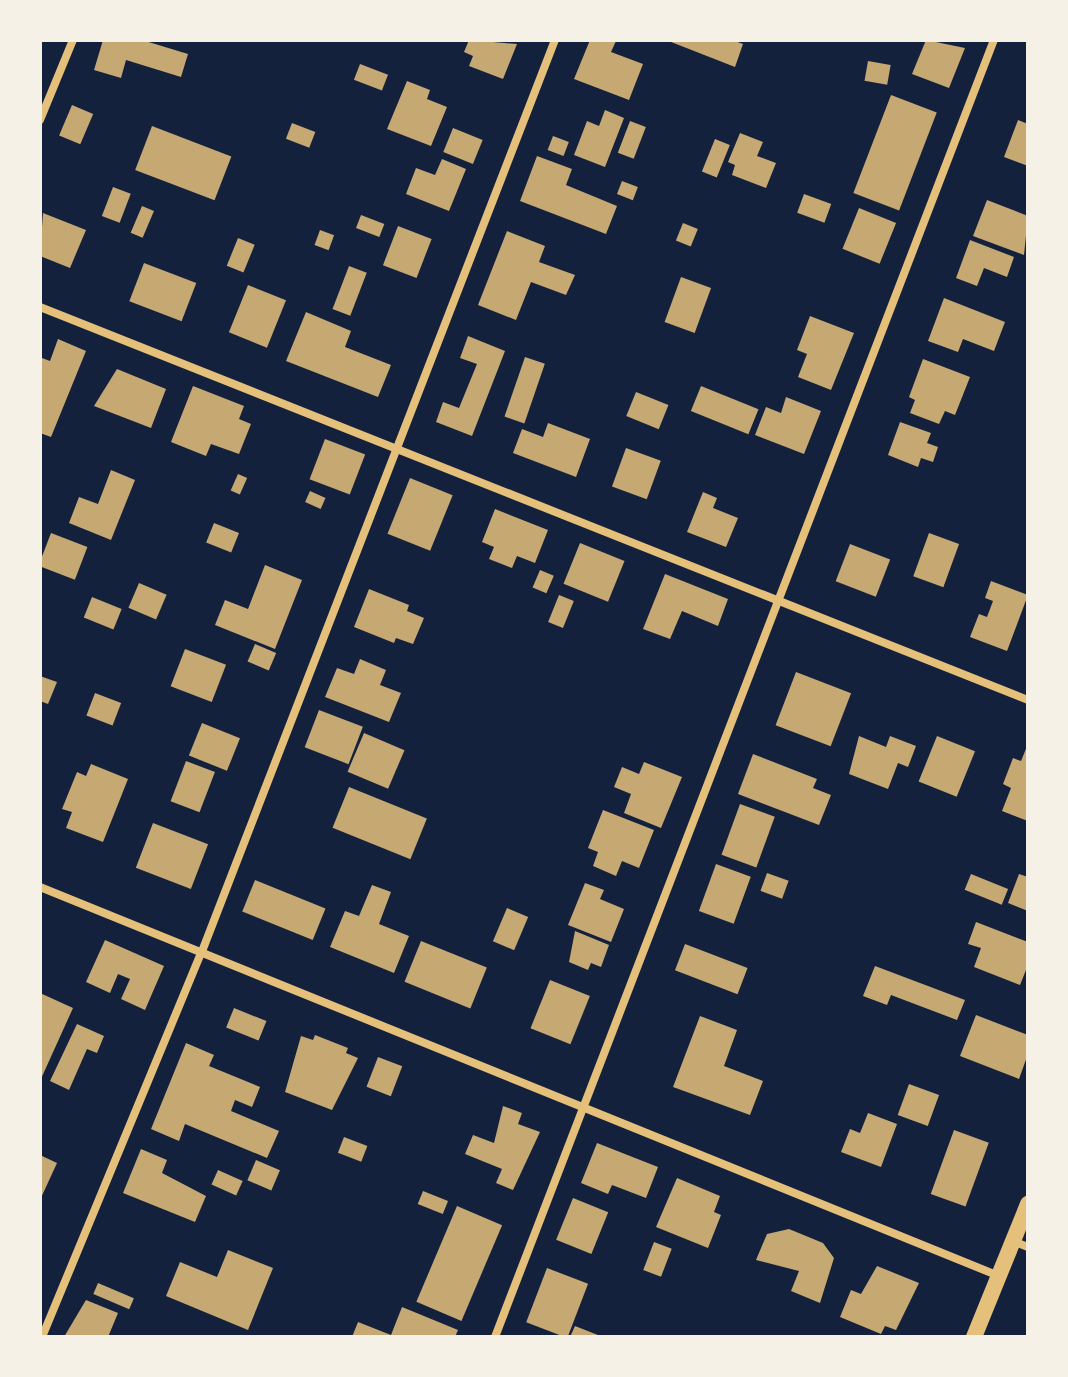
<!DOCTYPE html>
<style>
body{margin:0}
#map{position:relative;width:1068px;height:1377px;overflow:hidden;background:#14213d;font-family:"Roboto Serif",serif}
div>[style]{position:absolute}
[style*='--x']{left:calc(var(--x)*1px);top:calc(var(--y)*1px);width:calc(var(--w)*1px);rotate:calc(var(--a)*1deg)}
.building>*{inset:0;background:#c6a872;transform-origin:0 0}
.minor>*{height:8px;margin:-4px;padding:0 4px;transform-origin:4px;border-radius:4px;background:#e5c07b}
.secondary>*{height:16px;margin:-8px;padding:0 8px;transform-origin:8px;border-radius:8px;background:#e5c07b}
span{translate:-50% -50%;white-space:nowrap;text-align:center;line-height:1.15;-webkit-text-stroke:8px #f6f1e7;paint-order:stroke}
.frame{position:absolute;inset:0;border:42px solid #f6f1e7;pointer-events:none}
</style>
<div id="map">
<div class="building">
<div style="clip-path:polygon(103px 40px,142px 40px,188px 54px,181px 77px,126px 60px,121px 78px,94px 70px)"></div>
<div style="clip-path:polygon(469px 40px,517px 44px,503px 79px,469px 66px,473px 56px,464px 52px)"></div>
<div style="clip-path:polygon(590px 40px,616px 41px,611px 52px,643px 64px,629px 100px,574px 79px)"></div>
<div style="clip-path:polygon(666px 40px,732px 40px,743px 44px,735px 67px)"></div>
<div style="clip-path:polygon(926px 40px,965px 48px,949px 88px,912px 74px)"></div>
<div style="left:868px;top:61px;width:23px;height:20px;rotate:10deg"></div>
<div style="left:360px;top:64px;width:30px;height:17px;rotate:21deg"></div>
<div style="clip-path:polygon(407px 81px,430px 90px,427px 99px,447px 107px,431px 146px,387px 129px)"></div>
<div style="left:891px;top:95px;width:49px;height:105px;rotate:21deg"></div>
<div style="left:72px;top:105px;width:23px;height:33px;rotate:23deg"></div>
<div style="clip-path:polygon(605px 110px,624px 118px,605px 167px,574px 155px,587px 121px,599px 126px)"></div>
<div style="clip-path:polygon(1018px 120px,1028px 124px,1028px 166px,1004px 157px)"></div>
<div style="left:630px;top:121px;width:17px;height:34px;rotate:21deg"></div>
<div style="left:292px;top:123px;width:25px;height:17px;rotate:21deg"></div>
<div style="left:152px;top:126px;width:85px;height:47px;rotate:21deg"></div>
<div style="left:453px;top:128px;width:32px;height:26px;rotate:22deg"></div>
<div style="clip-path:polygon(740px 133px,763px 142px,757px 156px,776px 163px,766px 188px,732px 175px,735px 165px,728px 162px)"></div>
<div style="left:553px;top:136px;width:17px;height:15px;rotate:21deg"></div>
<div style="left:715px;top:139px;width:16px;height:35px;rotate:22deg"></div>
<div style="clip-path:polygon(537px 156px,572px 169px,566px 185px,617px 206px,606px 234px,520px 201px)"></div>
<div style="clip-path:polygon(442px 159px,466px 169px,449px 211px,406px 194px,416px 168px,435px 175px)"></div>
<div style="left:622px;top:181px;width:17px;height:14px;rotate:21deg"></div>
<div style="left:113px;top:187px;width:19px;height:31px;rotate:21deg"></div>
<div style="left:804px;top:194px;width:29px;height:20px;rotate:20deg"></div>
<div style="clip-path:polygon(987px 200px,1028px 216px,1024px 255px,973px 236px)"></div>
<div style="left:142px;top:206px;width:13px;height:29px;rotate:23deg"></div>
<div style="left:859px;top:208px;width:40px;height:44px;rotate:22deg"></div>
<div style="clip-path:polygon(43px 213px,86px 230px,70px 268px,40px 256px)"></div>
<div style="left:361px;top:215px;width:25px;height:14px;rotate:21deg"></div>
<div style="left:683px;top:223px;width:16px;height:19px;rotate:22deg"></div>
<div style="left:398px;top:226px;width:36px;height:42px;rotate:21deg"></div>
<div style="left:320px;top:230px;width:15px;height:16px;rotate:20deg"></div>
<div style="clip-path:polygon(507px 231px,545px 246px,539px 262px,575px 275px,566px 295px,531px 282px,516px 320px,478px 305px)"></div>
<div style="left:238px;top:238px;width:18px;height:30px;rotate:22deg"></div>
<div style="clip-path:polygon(970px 240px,1014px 257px,1007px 277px,984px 268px,977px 286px,956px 278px)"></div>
<div style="left:144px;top:263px;width:56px;height:41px;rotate:21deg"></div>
<div style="left:349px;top:266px;width:19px;height:46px;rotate:21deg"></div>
<div style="left:681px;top:277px;width:32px;height:48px;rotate:20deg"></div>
<div style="left:248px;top:285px;width:41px;height:51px;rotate:22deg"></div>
<div style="clip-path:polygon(944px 298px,1005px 322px,994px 351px,963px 339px,958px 352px,928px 341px)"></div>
<div style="clip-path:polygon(306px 312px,351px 331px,345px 347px,391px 365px,378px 397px,286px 361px)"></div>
<div style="clip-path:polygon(810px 316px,854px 333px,831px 390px,798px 377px,807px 354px,797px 350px)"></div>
<div style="clip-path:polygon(468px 336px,505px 351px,472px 436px,436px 422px,443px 402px,459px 408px,477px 364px,460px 358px)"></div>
<div style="clip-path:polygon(58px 339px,86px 351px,51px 437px,40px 433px,40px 363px,42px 358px,50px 361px)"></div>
<div style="left:525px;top:357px;width:21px;height:63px;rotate:19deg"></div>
<div style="clip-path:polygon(923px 359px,970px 377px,955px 415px,945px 411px,939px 424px,910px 413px,915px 400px,909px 397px)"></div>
<div style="clip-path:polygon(117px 369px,166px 389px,151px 428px,94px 406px)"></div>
<div style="clip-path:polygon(193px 386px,244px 406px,239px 419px,251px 424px,239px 454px,211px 444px,206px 456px,171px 442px)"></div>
<div style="left:701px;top:386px;width:62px;height:27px;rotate:22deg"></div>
<div style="left:636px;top:392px;width:35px;height:26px;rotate:22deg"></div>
<div style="clip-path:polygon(786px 397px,821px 411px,804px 454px,755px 435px,766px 407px,781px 413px)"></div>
<div style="clip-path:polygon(900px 422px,931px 433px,927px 443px,938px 447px,933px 462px,921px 458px,918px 467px,888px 455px)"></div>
<div style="clip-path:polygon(548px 423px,590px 439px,576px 477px,513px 453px,522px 429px,543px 437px)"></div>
<div style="left:325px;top:439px;width:43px;height:43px;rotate:21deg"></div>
<div style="left:626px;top:448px;width:37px;height:41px;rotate:20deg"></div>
<div style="clip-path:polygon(111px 470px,135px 480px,111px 540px,69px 523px,79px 497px,98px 504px)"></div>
<div style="left:238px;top:474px;width:10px;height:18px;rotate:24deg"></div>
<div style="left:410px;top:478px;width:46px;height:60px;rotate:22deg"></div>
<div style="left:310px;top:491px;width:17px;height:12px;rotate:24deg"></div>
<div style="clip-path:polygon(703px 492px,717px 498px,713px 508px,738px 518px,726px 547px,687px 532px)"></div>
<div style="clip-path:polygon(495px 509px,548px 530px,535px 563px,517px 556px,512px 568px,489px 559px,494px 547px,482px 542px)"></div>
<div style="left:214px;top:523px;width:27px;height:21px;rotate:22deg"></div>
<div style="left:51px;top:533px;width:39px;height:35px;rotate:21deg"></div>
<div style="left:929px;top:533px;width:32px;height:46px;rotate:20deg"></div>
<div style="left:580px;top:543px;width:48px;height:44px;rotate:22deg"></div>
<div style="left:850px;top:544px;width:43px;height:40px;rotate:21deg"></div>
<div style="clip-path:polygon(265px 565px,302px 580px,275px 649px,215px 625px,225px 600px,248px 609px)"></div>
<div style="left:540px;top:570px;width:15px;height:19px;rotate:23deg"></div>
<div style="clip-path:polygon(665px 574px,728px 599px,718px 626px,682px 611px,670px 639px,643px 629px)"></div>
<div style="clip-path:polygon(991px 581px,1028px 595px,1007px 651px,970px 637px,979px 614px,987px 617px,993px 601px,985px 598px)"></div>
<div style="left:139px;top:583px;width:30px;height:27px;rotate:23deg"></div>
<div style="clip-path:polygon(369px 589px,409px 605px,407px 611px,424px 618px,413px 644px,396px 638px,394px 643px,354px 627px)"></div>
<div style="left:559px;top:595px;width:16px;height:29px;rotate:22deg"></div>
<div style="left:92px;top:597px;width:32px;height:22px;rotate:22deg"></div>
<div style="left:255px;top:644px;width:23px;height:19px;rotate:23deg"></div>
<div style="left:185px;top:649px;width:44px;height:40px;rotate:21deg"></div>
<div style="clip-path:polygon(360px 659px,386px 670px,380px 685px,401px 693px,389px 722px,325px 697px,337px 668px,354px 674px)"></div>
<div style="left:796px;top:672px;width:59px;height:57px;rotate:21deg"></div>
<div style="clip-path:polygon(40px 676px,57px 682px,48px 704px,40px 701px)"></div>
<div style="left:95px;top:693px;width:28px;height:24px;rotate:21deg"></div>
<div style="left:319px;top:710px;width:47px;height:40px;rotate:21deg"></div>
<div style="left:202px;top:723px;width:41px;height:35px;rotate:22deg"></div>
<div style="left:364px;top:733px;width:44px;height:42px;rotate:23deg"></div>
<div style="clip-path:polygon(859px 736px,886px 747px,890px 736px,916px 746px,908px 767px,898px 763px,888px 789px,849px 774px)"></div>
<div style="left:937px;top:736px;width:41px;height:49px;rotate:22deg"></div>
<div style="clip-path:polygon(1028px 744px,1028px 821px,1002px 811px,1011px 788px,1003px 784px,1013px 758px,1021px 761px)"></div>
<div style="clip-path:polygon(753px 754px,817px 779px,813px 788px,831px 795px,819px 825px,738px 794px)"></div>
<div style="left:186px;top:761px;width:31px;height:43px;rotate:21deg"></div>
<div style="clip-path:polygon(644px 762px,682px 777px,661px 828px,624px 813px,631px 794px,614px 787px,622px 767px,639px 774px)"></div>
<div style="clip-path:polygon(91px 764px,128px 779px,103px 842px,66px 828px,72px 812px,62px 809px,77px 772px,86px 776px)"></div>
<div style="left:349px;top:787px;width:84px;height:44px;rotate:22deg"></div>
<div style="left:740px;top:804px;width:37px;height:54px;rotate:20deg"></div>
<div style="clip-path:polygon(603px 810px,654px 830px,639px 868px,622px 861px,616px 876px,593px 866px,598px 852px,588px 848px)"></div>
<div style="left:153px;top:823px;width:59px;height:48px;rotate:21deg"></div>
<div style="left:716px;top:864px;width:37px;height:50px;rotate:20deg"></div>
<div style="left:767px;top:873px;width:23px;height:19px;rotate:20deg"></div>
<div style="left:971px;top:874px;width:40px;height:17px;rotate:22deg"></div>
<div style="clip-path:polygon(1019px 874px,1028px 877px,1028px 911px,1008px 903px)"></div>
<div style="left:255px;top:880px;width:76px;height:34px;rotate:22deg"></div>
<div style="clip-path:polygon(585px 883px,604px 890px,600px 899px,624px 909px,611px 942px,568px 925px)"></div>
<div style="clip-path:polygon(372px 885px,391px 892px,379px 924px,409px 936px,394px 973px,330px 947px,345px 911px,359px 916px)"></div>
<div style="left:507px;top:908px;width:23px;height:36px;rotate:23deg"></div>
<div style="clip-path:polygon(976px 922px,1028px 942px,1028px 965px,1020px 985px,974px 967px,981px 948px,968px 944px)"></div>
<div style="clip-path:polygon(575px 931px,609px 945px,601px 967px,591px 963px,588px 970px,569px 962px)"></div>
<div style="clip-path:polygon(105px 940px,164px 966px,145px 1010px,121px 999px,130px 979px,118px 974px,110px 993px,86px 982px)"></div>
<div style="left:421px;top:941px;width:71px;height:44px;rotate:22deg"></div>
<div style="left:685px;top:944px;width:67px;height:28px;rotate:21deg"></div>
<div style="clip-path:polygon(875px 966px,965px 1000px,957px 1020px,891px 995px,887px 1005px,863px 996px)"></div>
<div style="left:550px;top:980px;width:43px;height:52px;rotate:22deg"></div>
<div style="clip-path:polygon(40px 993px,73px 1008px,40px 1081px)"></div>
<div style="left:234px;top:1008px;width:35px;height:21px;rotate:22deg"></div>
<div style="clip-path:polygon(976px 1015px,1028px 1035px,1028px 1054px,1019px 1079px,960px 1056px)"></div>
<div style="clip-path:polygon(700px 1016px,737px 1030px,724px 1066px,763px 1081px,750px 1115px,673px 1087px)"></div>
<div style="clip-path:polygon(77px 1024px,104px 1036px,97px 1053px,87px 1049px,69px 1090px,50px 1081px)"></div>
<div style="clip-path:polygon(315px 1035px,348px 1048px,346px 1053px,358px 1058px,332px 1110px,285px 1092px,301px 1036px,313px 1040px)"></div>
<div style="clip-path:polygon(186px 1043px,214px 1055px,209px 1066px,260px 1087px,252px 1107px,235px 1100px,231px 1111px,279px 1131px,267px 1158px,185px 1124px,179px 1141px,151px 1129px)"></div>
<div style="left:378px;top:1057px;width:26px;height:32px;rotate:21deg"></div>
<div style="left:909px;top:1084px;width:32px;height:33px;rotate:20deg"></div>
<div style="clip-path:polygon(503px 1106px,522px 1113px,518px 1124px,540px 1132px,513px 1190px,496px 1183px,502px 1169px,465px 1154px,473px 1135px,494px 1143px)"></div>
<div style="clip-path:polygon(868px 1113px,897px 1124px,881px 1167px,841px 1152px,850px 1129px,860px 1133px)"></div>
<div style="left:954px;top:1130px;width:37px;height:68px;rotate:20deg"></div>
<div style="left:344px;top:1137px;width:25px;height:17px;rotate:21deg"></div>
<div style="clip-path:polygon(597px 1143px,658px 1167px,646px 1198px,612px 1185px,608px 1194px,581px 1183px)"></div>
<div style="clip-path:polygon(141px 1149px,167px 1160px,162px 1173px,206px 1196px,195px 1222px,123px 1193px)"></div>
<div style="clip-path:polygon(40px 1155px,57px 1163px,40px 1200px)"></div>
<div style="left:256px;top:1160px;width:26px;height:22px;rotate:23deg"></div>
<div style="left:218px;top:1170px;width:27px;height:16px;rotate:24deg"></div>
<div style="clip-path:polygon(677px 1178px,720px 1196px,714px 1212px,721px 1215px,708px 1248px,656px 1227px)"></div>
<div style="left:423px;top:1191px;width:27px;height:14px;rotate:22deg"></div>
<div style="left:573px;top:1198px;width:38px;height:45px;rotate:22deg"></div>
<div style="left:457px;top:1206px;width:49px;height:104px;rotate:23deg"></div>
<div style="clip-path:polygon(789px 1229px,823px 1243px,834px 1258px,820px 1303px,791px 1291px,799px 1271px,756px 1260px,767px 1234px)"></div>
<div style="left:654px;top:1242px;width:19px;height:30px;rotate:21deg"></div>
<div style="clip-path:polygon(228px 1250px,273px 1268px,248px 1330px,166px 1296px,180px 1262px,217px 1277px)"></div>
<div style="clip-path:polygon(877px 1266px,919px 1283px,896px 1330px,885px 1326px,881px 1334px,840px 1317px,851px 1290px,861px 1294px)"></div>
<div style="left:547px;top:1268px;width:44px;height:58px;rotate:21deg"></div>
<div style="left:98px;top:1283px;width:39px;height:12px;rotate:23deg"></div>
<div style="clip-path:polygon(86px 1300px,118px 1313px,108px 1337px,64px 1337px)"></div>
<div style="clip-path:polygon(402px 1307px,458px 1330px,455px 1337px,352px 1337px,358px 1322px,391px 1335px)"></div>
<div style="clip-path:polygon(575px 1326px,603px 1337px,570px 1337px)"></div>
</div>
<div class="minor">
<div style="--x:40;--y:120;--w:87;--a:-67.6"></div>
<div style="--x:40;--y:307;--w:1063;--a:21.69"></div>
<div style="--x:40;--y:887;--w:1035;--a:22.08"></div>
<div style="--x:1013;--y:1241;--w:16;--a:22"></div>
<div style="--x:42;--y:1337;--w:415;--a:-67.5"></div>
<div style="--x:201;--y:954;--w:980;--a:-68.83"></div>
<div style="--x:495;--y:1337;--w:1390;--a:-68.96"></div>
</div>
<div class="secondary">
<div style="--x:974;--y:1337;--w:144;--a:-67.9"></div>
</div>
<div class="frame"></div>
</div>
